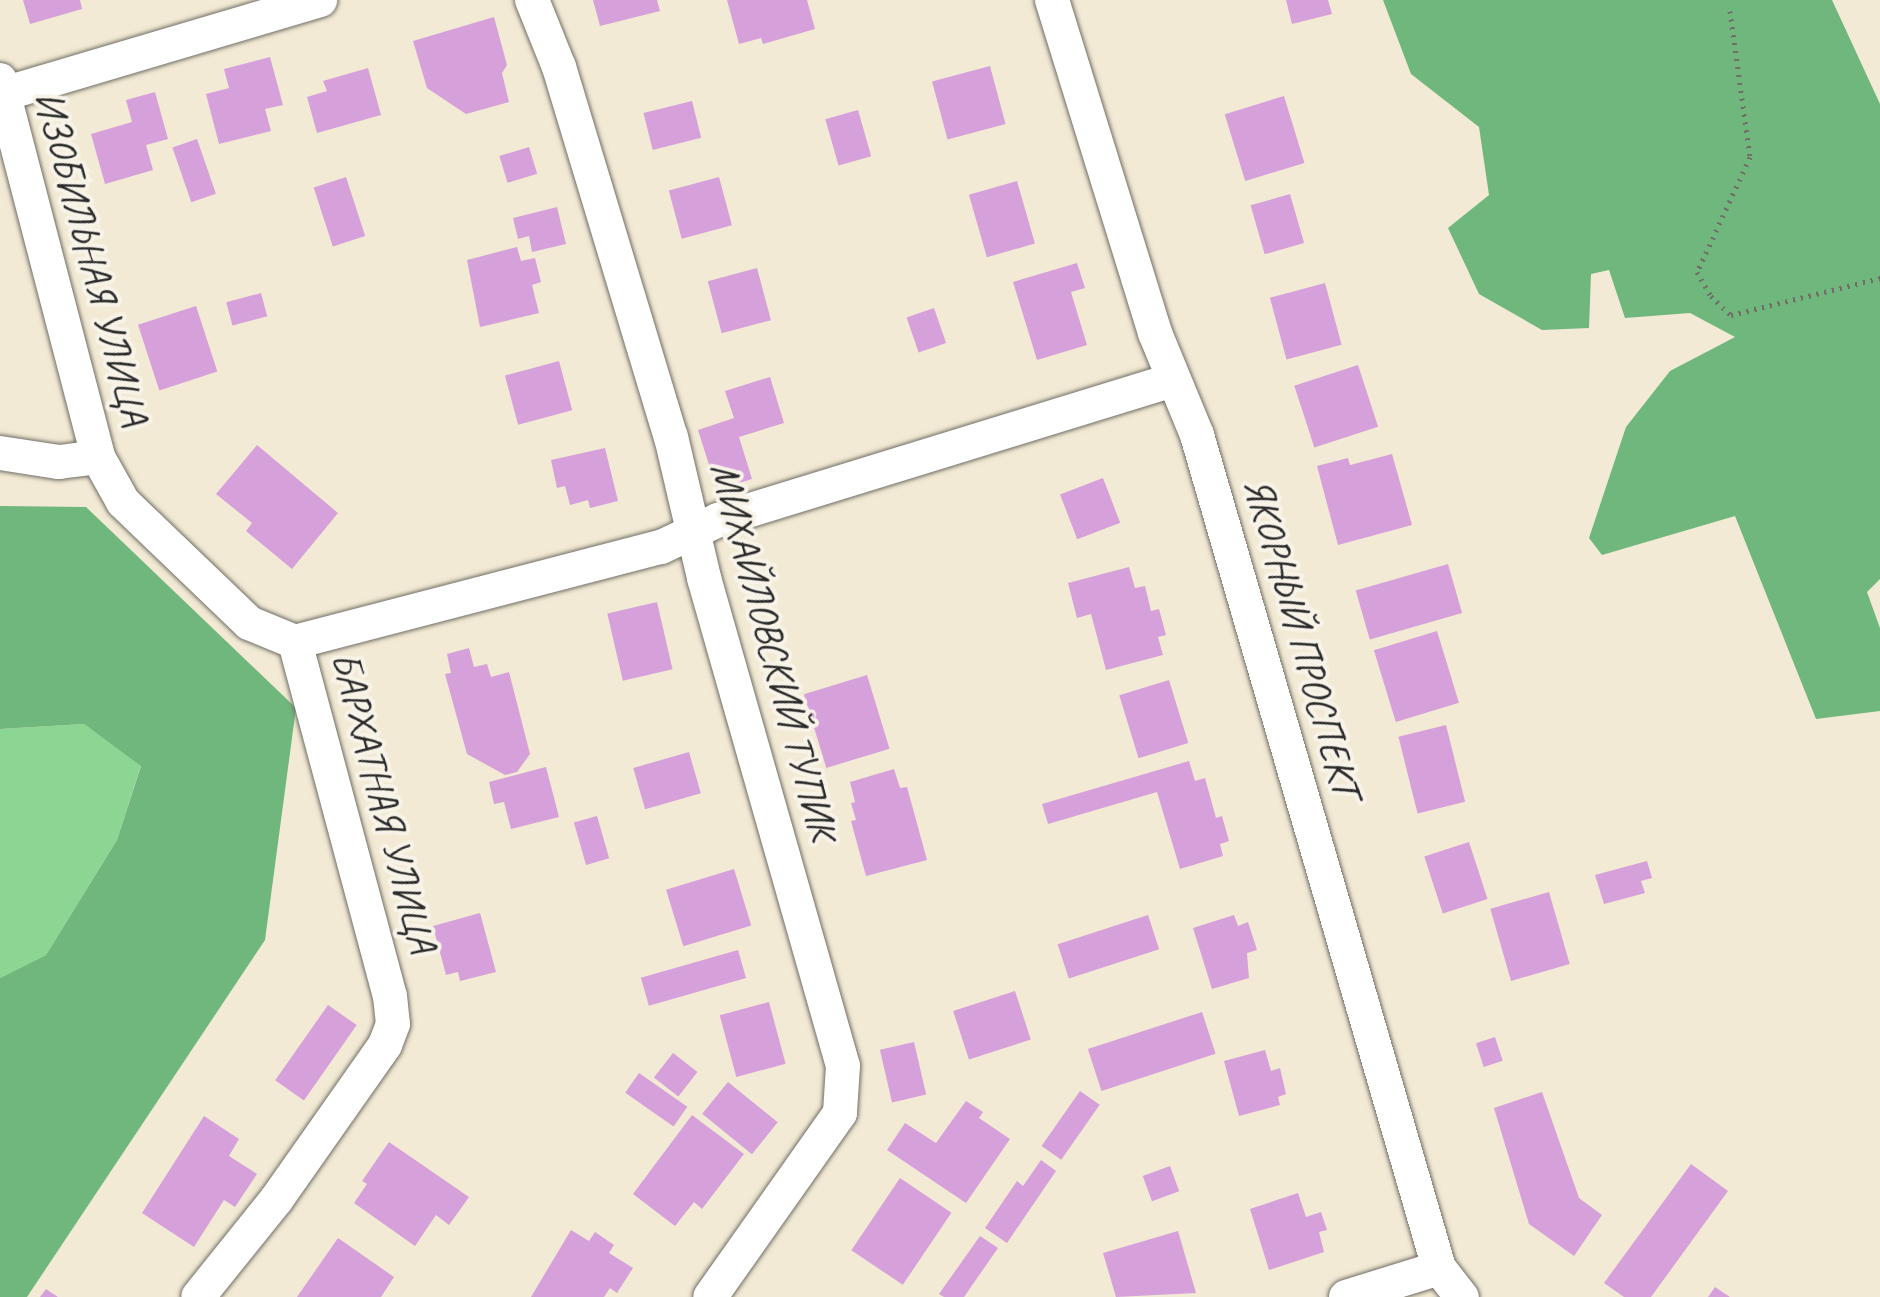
<!DOCTYPE html>
<meta charset="utf-8">
<style>
body{margin:0}
#map{position:relative;width:1880px;height:1297px;overflow:hidden;background:#f2ead4;font-family:Caveat,sans-serif}
div>[style]{position:absolute}
[style*='--x']{left:calc(var(--x)*1px);top:calc(var(--y)*1px);width:calc(var(--w)*1px);rotate:calc(var(--a)*1deg)}
.green>*{inset:0;background:#8bd693}
.forest>*{inset:0;background:#70b77d}
.building>*{inset:0;background:#d6a0db;transform-origin:0 0}
.path>*{height:5px;margin-top:-2.5px;transform-origin:0;background:repeating-linear-gradient(90deg,#716e66 0 2px,transparent 0 8px)}
.roads{filter:drop-shadow(0 0 2px #716e66) drop-shadow(0 0 2px #716e66)}
.minor>*{height:34px;margin:-17px;padding:0 17px;transform-origin:17px;border-radius:17px;background:#fff}
span{translate:-50% -50%;white-space:nowrap;text-align:center;line-height:1.15;-webkit-text-stroke:8px #f7f3e8;paint-order:stroke}
.street-label{font-size:40px;color:#2b2b2b}
</style>
<div id="map">
<div class="green">
<div style="clip-path:polygon(84px 724px,141px 765px,117px 840px,46px 955px,0 978px,0 729px)"></div>
</div>
<div class="forest">
<div style="clip-path:polygon(1383px 0,1832px 0,1880px 104px,1880px 579px,1867px 592px,1880px 628px,1880px 711px,1816px 719px,1735px 516px,1602px 555px,1589px 538px,1626px 427px,1670px 371px,1735px 337px,1690px 313px,1625px 318px,1609px 270px,1591px 274px,1589px 328px,1542px 330px,1479px 294px,1448px 228px,1489px 195px,1479px 127px,1411px 74px)"></div>
<div style="clip-path:polygon(0 506px,86px 507px,296px 708px,265px 940px,27px 1297px,0 1297px,0 978px,46px 955px,117px 840px,141px 766px,84px 724px,0 729px)"></div>
</div>
<div class="building">
<div style="clip-path:polygon(23px 0,80px 0,82px 9px,30px 24px)"></div>
<div style="clip-path:polygon(593px 0,657px 0,660px 11px,600px 26px)"></div>
<div style="clip-path:polygon(727px 0,807px 0,815px 29px,763px 44px,761px 38px,739px 44px)"></div>
<div style="clip-path:polygon(1286px 0,1328px 0,1332px 14px,1292px 24px)"></div>
<div style="clip-path:polygon(494px 17px,507px 65px,502px 73px,509px 102px,466px 114px,427px 88px,413px 41px)"></div>
<div style="clip-path:polygon(270px 57px,283px 105px,265px 109px,271px 131px,219px 144px,206px 94px,229px 88px,224px 69px)"></div>
<div style="left:990px;top:66px;width:60px;height:60px;rotate:75deg"></div>
<div style="clip-path:polygon(368px 68px,381px 115px,317px 133px,307px 97px,327px 91px,323px 81px)"></div>
<div style="clip-path:polygon(155px 92px,168px 139px,146px 145px,153px 170px,105px 184px,91px 134px,132px 122px,126px 100px)"></div>
<div style="left:1284px;top:96px;width:70px;height:62px;rotate:73deg"></div>
<div style="left:692px;top:101px;width:38px;height:50px;rotate:76deg"></div>
<div style="left:858px;top:110px;width:48px;height:34px;rotate:74deg"></div>
<div style="left:197px;top:139px;width:58px;height:26px;rotate:71deg"></div>
<div style="left:529px;top:147px;width:28px;height:31px;rotate:73deg"></div>
<div style="left:346px;top:177px;width:62px;height:34px;rotate:72deg"></div>
<div style="left:719px;top:177px;width:50px;height:52px;rotate:75deg"></div>
<div style="left:1017px;top:181px;width:65px;height:50px;rotate:74deg"></div>
<div style="left:1290px;top:194px;width:51px;height:41px;rotate:74deg"></div>
<div style="clip-path:polygon(557px 207px,566px 244px,532px 252px,529px 236px,518px 239px,513px 218px)"></div>
<div style="clip-path:polygon(517px 247px,521px 261px,535px 258px,541px 282px,532px 285px,539px 313px,480px 327px,467px 260px)"></div>
<div style="clip-path:polygon(1077px 263px,1085px 288px,1071px 292px,1087px 345px,1037px 360px,1013px 282px)"></div>
<div style="left:757px;top:268px;width:54px;height:51px;rotate:75deg"></div>
<div style="left:1325px;top:283px;width:64px;height:57px;rotate:75deg"></div>
<div style="left:261px;top:293px;width:24px;height:36px;rotate:75deg"></div>
<div style="left:196px;top:306px;width:69px;height:61px;rotate:72deg"></div>
<div style="left:934px;top:308px;width:37px;height:29px;rotate:71deg"></div>
<div style="left:559px;top:361px;width:51px;height:56px;rotate:75deg"></div>
<div style="left:1358px;top:365px;width:65px;height:67px;rotate:72deg"></div>
<div style="clip-path:polygon(770px 377px,784px 423px,739px 437px,752px 479px,717px 490px,698px 430px,734px 418px,725px 391px)"></div>
<div style="clip-path:polygon(257px 445px,338px 513px,292px 569px,246px 531px,252px 523px,216px 494px)"></div>
<div style="clip-path:polygon(605px 448px,618px 501px,590px 508px,588px 500px,570px 505px,565px 486px,557px 488px,551px 460px)"></div>
<div style="clip-path:polygon(1392px 454px,1412px 525px,1338px 545px,1317px 466px,1348px 458px,1350px 465px)"></div>
<div style="left:1103px;top:478px;width:48px;height:46px;rotate:69deg"></div>
<div style="left:1448px;top:564px;width:51px;height:96px;rotate:74deg"></div>
<div style="clip-path:polygon(1129px 567px,1135px 588px,1145px 586px,1151px 611px,1159px 609px,1166px 635px,1158px 637px,1163px 655px,1106px 670px,1091px 614px,1077px 618px,1068px 583px)"></div>
<div style="left:657px;top:602px;width:69px;height:51px;rotate:77deg"></div>
<div style="left:1437px;top:631px;width:75px;height:66px;rotate:73deg"></div>
<div style="clip-path:polygon(469px 648px,474px 667px,487px 664px,491px 677px,509px 672px,530px 754px,517px 772px,505px 775px,467px 754px,445px 674px,451px 673px,447px 654px)"></div>
<div style="left:867px;top:675px;width:77px;height:66px;rotate:73deg"></div>
<div style="left:1169px;top:680px;width:66px;height:52px;rotate:73deg"></div>
<div style="left:1446px;top:725px;width:79px;height:49px;rotate:76deg"></div>
<div style="left:689px;top:752px;width:43px;height:58px;rotate:74deg"></div>
<div style="clip-path:polygon(1189px 761px,1195px 781px,1205px 778px,1216px 818px,1222px 816px,1229px 841px,1220px 844px,1223px 856px,1180px 869px,1157px 792px,1048px 824px,1042px 804px)"></div>
<div style="clip-path:polygon(546px 767px,559px 817px,511px 829px,504px 802px,494px 804px,489px 782px)"></div>
<div style="clip-path:polygon(894px 769px,900px 788px,907px 787px,927px 860px,866px 876px,851px 821px,856px 820px,851px 803px,855px 802px,850px 782px)"></div>
<div style="left:597px;top:816px;width:44px;height:24px;rotate:74deg"></div>
<div style="left:1469px;top:842px;width:60px;height:47px;rotate:72deg"></div>
<div style="clip-path:polygon(1647px 861px,1652px 878px,1641px 881px,1645px 893px,1604px 904px,1595px 875px)"></div>
<div style="left:734px;top:869px;width:59px;height:71px;rotate:73deg"></div>
<div style="left:1549px;top:892px;width:75px;height:61px;rotate:74deg"></div>
<div style="clip-path:polygon(480px 913px,496px 972px,460px 981px,458px 972px,446px 975px,433px 926px)"></div>
<div style="left:1148px;top:915px;width:36px;height:95px;rotate:72deg"></div>
<div style="clip-path:polygon(1234px 915px,1238px 926px,1248px 922px,1257px 950px,1247px 953px,1249px 978px,1212px 989px,1193px 928px)"></div>
<div style="left:738px;top:950px;width:29px;height:101px;rotate:74deg"></div>
<div style="left:1015px;top:991px;width:51px;height:65px;rotate:72deg"></div>
<div style="left:769px;top:1002px;width:64px;height:51px;rotate:75deg"></div>
<div style="left:328px;top:1005px;width:35px;height:92px;rotate:35deg"></div>
<div style="left:1202px;top:1012px;width:44px;height:120px;rotate:72deg"></div>
<div style="left:1495px;top:1037px;width:25px;height:20px;rotate:72deg"></div>
<div style="left:914px;top:1042px;width:54px;height:35px;rotate:77deg"></div>
<div style="clip-path:polygon(1265px 1050px,1271px 1071px,1280px 1068px,1286px 1094px,1278px 1097px,1280px 1105px,1239px 1116px,1224px 1061px)"></div>
<div style="left:673px;top:1053px;width:31px;height:31px;rotate:38deg"></div>
<div style="left:639px;top:1073px;width:59px;height:24px;rotate:35deg"></div>
<div style="left:728px;top:1082px;width:64px;height:41px;rotate:39deg"></div>
<div style="left:1080px;top:1091px;width:24px;height:67px;rotate:35deg"></div>
<div style="clip-path:polygon(1542px 1092px,1579px 1198px,1602px 1215px,1574px 1256px,1529px 1224px,1494px 1108px)"></div>
<div style="clip-path:polygon(966px 1101px,983px 1112px,979px 1118px,1010px 1139px,966px 1203px,887px 1150px,905px 1123px,936px 1143px)"></div>
<div style="clip-path:polygon(692px 1115px,744px 1154px,702px 1209px,694px 1202px,675px 1226px,633px 1194px)"></div>
<div style="clip-path:polygon(204px 1116px,239px 1139px,229px 1156px,257px 1174px,235px 1207px,224px 1200px,194px 1247px,142px 1213px)"></div>
<div style="clip-path:polygon(389px 1142px,469px 1197px,449px 1225px,436px 1215px,415px 1246px,354px 1203px,367px 1184px,362px 1181px)"></div>
<div style="clip-path:polygon(1041px 1160px,1056px 1171px,1007px 1243px,985px 1228px,1017px 1181px,1023px 1186px)"></div>
<div style="clip-path:polygon(1691px 1164px,1728px 1191px,1651px 1297px,1624px 1297px,1604px 1283px)"></div>
<div style="left:1170px;top:1166px;width:27px;height:29px;rotate:70deg"></div>
<div style="left:900px;top:1178px;width:62px;height:87px;rotate:34deg"></div>
<div style="clip-path:polygon(1298px 1193px,1306px 1217px,1321px 1212px,1327px 1230px,1319px 1232px,1324px 1252px,1269px 1270px,1250px 1209px)"></div>
<div style="clip-path:polygon(571px 1230px,589px 1241px,595px 1232px,614px 1245px,609px 1253px,633px 1268px,617px 1293px,610px 1288px,604px 1297px,531px 1297px)"></div>
<div style="clip-path:polygon(1178px 1231px,1196px 1293px,1116px 1297px,1103px 1253px)"></div>
<div style="clip-path:polygon(980px 1236px,998px 1248px,964px 1297px,944px 1297px,939px 1294px)"></div>
<div style="clip-path:polygon(338px 1238px,394px 1277px,381px 1297px,297px 1297px)"></div>
<div style="clip-path:polygon(1715px 1287px,1730px 1297px,1708px 1297px)"></div>
<div style="clip-path:polygon(46px 1289px,58px 1297px,40px 1297px)"></div>
</div>
<div class="path">
<div style="--x:1730;--y:11;--w:147;--a:82.2"></div>
<div style="--x:1750;--y:157;--w:127;--a:114.7"></div>
<div style="--x:1697;--y:272;--w:28;--a:60"></div>
<div style="--x:1711;--y:296;--w:28;--a:44"></div>
<div style="--x:1731;--y:315;--w:154;--a:-13.9"></div>
</div>
<div class="roads">
<div class="minor">
<div style="--x:532;--y:0;--w:72;--a:68.1"></div>
<div style="--x:559;--y:67;--w:387;--a:73.2"></div>
<div style="--x:671;--y:437;--w:145;--a:76.8"></div>
<div style="--x:704;--y:578;--w:507;--a:74.1"></div>
<div style="--x:843;--y:1066;--w:47;--a:93.7"></div>
<div style="--x:840;--y:1113;--w:225;--a:125.2"></div>
<div style="--x:1052;--y:0;--w:349;--a:72.8"></div>
<div style="--x:1155;--y:333;--w:110;--a:67.6"></div>
<div style="--x:1197;--y:435;--w:867;--a:73.8"></div>
<div style="--x:1439;--y:1268;--w:37;--a:52"></div>
<div style="--x:0;--y:80;--w:390;--a:75.4"></div>
<div style="--x:0;--y:95;--w:334;--a:-16.5"></div>
<div style="--x:0;--y:453;--w:60;--a:8.7"></div>
<div style="--x:59;--y:462;--w:39;--a:-7"></div>
<div style="--x:98;--y:457;--w:51;--a:60.9"></div>
<div style="--x:123;--y:502;--w:175;--a:43.8"></div>
<div style="--x:249;--y:623;--w:50;--a:22.4"></div>
<div style="--x:295;--y:642;--w:367;--a:75"></div>
<div style="--x:390;--y:996;--w:28;--a:84"></div>
<div style="--x:393;--y:1024;--w:22;--a:111"></div>
<div style="--x:385;--y:1045;--w:189;--a:125.1"></div>
<div style="--x:276;--y:1200;--w:124;--a:128.8"></div>
<div style="--x:295;--y:642;--w:378;--a:-14.6"></div>
<div style="--x:661;--y:547;--w:63;--a:-25.3"></div>
<div style="--x:718;--y:520;--w:476;--a:-17.1"></div>
<div style="--x:1346;--y:1297;--w:97;--a:-17.3"></div>
</div>
</div>
<div class="street-label">
<span style="left:92px;top:258px;rotate:75deg">ИЗОБИЛЬНАЯ УЛИЦА</span>
<span style="left:1302px;top:637px;rotate:74deg">ЯКОРНЫЙ ПРОСПЕКТ</span>
<span style="left:774px;top:651px;rotate:75deg">МИХАЙЛОВСКИЙ ТУПИК</span>
<span style="left:384px;top:802px;rotate:75deg">БАРХАТНАЯ УЛИЦА</span>
</div>
</div>
